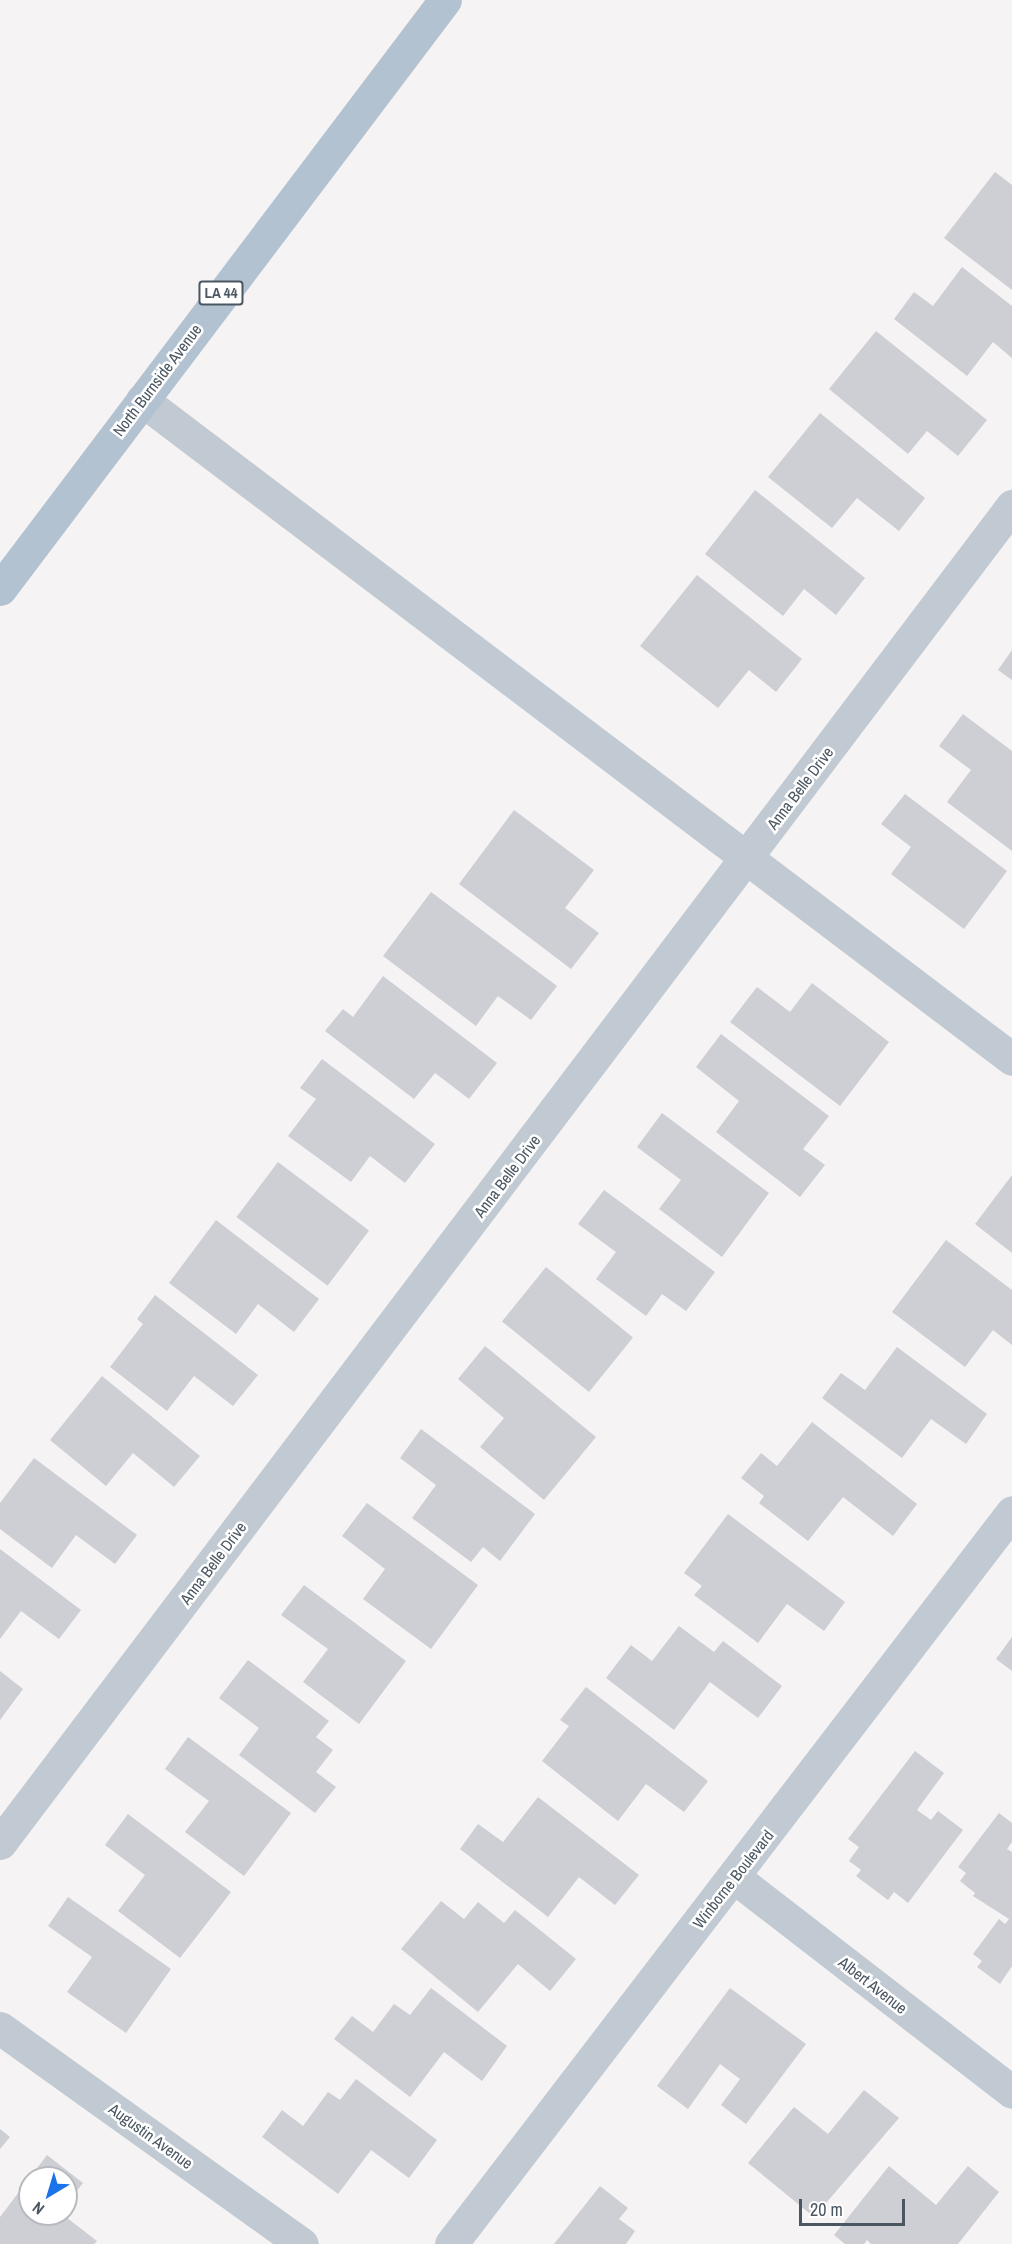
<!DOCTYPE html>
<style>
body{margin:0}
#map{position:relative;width:1012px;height:2244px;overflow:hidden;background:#f5f3f3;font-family:"Archivo Narrow",sans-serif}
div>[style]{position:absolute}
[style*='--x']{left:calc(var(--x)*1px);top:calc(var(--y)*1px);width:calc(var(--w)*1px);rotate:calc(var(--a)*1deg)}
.building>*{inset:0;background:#cdcfd5;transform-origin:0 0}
.minor>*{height:33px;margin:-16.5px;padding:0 16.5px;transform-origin:16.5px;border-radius:16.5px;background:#c1cad2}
.major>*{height:33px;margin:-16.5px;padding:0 16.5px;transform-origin:16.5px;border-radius:16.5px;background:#b3c2d1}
span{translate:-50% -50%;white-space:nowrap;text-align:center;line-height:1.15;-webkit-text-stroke:5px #fff;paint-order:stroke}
.shield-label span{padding:2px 4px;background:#fff;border:2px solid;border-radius:4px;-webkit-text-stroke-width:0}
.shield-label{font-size:15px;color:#4a5661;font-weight:700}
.street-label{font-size:16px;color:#4a5661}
.north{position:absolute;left:18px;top:2166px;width:60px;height:60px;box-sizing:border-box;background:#fff;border:2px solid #b7bbc0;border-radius:50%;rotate:218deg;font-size:16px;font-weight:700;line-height:24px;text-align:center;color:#4a5661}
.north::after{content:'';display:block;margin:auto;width:21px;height:27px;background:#1a73e8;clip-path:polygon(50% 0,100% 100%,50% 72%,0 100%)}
.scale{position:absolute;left:799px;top:2199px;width:106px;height:27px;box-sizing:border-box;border:3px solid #4a5661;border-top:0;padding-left:8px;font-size:18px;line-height:21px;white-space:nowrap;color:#4a5661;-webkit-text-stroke:4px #fff;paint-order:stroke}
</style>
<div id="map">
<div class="building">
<div style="clip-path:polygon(995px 172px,1012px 185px,1012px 290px,944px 238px)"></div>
<div style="clip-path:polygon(962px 267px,1012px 306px,1012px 358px,993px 342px,967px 376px,894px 319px,914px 292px,933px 306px)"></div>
<div style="clip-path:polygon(876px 331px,987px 420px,958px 456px,927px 431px,908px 454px,829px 389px)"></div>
<div style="clip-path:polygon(820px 413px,925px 498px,899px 531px,857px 498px,832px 528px,768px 477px)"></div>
<div style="clip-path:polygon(755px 490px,865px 578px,836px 615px,804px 589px,783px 616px,705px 554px)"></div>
<div style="clip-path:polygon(697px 575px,802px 659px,776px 692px,749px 670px,718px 708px,640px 646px)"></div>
<div style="clip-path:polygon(1012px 650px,1012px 680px,998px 670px)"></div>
<div style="clip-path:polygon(963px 714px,1012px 751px,1012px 851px,947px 802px,971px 770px,939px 746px)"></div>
<div style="clip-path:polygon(905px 794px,1007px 871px,964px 929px,891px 874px,911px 847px,881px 824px)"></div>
<div style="clip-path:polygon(514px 810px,594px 870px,565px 908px,599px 933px,571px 969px,459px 884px)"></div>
<div style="clip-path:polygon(431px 892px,557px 986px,531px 1020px,498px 996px,476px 1026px,383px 956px)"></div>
<div style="clip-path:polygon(383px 976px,497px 1063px,469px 1099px,435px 1073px,414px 1099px,325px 1031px,343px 1009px,353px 1017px)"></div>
<div style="clip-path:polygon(812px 983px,889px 1042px,840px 1106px,730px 1022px,757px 987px,790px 1012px)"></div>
<div style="clip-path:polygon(721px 1034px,829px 1116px,803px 1149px,825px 1165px,800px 1197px,716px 1132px,739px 1101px,696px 1067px)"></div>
<div style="clip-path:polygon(322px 1059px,435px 1144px,405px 1183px,370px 1156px,351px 1182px,288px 1136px,316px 1099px,300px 1088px)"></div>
<div style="clip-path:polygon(662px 1113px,769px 1193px,722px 1257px,659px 1209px,681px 1180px,637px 1147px)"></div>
<div style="left:278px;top:1162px;width:114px;height:69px;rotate:37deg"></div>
<div style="clip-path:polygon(1012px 1175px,1012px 1253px,975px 1224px)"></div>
<div style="clip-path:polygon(604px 1190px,715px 1272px,686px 1311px,662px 1294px,646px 1316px,596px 1279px,616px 1252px,578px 1224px)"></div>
<div style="clip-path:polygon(216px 1220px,319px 1299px,294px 1332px,258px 1304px,236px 1334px,169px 1283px)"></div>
<div style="clip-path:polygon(946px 1240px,1012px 1290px,1012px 1345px,993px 1330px,965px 1367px,892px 1312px)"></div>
<div style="left:546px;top:1267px;width:112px;height:70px;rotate:39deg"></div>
<div style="clip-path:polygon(155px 1295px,258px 1375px,233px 1406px,194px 1376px,167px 1411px,110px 1367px,143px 1324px,137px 1319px)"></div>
<div style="clip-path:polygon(485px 1346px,596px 1437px,544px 1500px,480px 1447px,504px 1418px,458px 1379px)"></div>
<div style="clip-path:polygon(897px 1347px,987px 1414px,966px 1444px,931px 1419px,902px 1458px,822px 1398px,841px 1373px,865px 1390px)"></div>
<div style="clip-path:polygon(102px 1376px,200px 1456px,174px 1487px,133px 1453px,106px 1486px,50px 1440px)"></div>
<div style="clip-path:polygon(812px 1422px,917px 1504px,893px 1536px,843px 1497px,808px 1541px,759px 1503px,764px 1496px,741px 1478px,761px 1453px,777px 1466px)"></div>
<div style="clip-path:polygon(421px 1429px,535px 1514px,500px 1561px,483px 1547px,471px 1562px,412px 1518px,436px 1485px,400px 1458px)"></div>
<div style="clip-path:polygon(34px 1458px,137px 1535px,115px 1564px,76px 1535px,52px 1568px,0 1529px,0 1503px)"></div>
<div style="clip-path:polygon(367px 1503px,478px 1585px,431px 1649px,363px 1599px,385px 1569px,342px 1536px)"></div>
<div style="clip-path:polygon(728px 1514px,845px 1602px,824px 1631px,787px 1604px,758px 1643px,694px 1595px,702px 1586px,684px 1573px)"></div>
<div style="clip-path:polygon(0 1549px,81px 1610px,59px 1639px,21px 1611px,0 1639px)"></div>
<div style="clip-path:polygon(304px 1585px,406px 1661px,359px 1724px,303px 1682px,328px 1649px,281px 1615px)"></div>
<div style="clip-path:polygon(679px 1626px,714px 1652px,723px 1641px,782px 1686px,758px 1718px,710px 1682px,674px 1730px,606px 1678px,631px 1645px,652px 1661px)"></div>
<div style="clip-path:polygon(1012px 1637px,1012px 1671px,996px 1659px)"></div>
<div style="clip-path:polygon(248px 1660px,329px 1721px,316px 1737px,333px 1750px,316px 1772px,336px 1787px,315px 1813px,239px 1755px,259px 1728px,219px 1698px)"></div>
<div style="clip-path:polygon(0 1671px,23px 1689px,0 1720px)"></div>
<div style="clip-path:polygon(586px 1687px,708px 1781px,684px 1812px,646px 1784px,618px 1821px,542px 1761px,569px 1726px,560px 1720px)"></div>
<div style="clip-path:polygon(188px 1737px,291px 1813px,244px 1876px,185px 1832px,209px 1801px,165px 1769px)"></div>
<div style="clip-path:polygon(915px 1751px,944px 1773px,917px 1810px,931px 1820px,938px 1811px,963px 1830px,908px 1903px,894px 1892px,888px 1900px,856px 1876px,861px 1870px,849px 1861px,859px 1847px,848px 1839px)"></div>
<div style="clip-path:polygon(538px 1797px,639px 1875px,615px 1905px,579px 1877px,548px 1917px,460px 1849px,478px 1824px,503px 1842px)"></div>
<div style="clip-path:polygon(999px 1813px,1012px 1823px,1012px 1842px,1007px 1849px,1012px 1852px,1012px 1966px,1000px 1984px,977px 1967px,982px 1961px,973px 1954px,999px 1919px,1005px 1924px,1009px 1919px,973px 1896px,975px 1893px,960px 1881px,966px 1873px,958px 1867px)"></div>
<div style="clip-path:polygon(128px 1814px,231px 1892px,180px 1958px,118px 1911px,145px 1875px,105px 1845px)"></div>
<div style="clip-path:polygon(68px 1897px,171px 1969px,126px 2033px,67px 1992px,92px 1957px,48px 1926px)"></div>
<div style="clip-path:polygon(441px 1901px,464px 1919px,478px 1902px,504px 1923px,515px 1910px,576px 1959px,550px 1991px,518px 1964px,478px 2012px,401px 1949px)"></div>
<div style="clip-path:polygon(431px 1988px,507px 2046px,482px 2081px,444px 2052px,410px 2097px,334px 2039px,352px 2016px,373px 2032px,394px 2004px,410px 2015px)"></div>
<div style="clip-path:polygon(730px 1988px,806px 2044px,746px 2124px,721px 2105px,740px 2079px,720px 2064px,688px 2109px,657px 2086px)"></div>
<div style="clip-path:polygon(356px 2079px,437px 2140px,409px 2178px,371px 2150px,338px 2194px,262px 2137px,282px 2110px,303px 2126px,328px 2092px,340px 2100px)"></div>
<div style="clip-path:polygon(864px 2090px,899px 2118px,814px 2217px,748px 2163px,794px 2107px,828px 2134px)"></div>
<div style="clip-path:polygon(0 2129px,10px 2137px,0 2149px)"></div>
<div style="clip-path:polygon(47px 2155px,83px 2183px,66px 2205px,66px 2178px,30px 2178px,30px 2214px,62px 2214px,97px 2241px,94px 2244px,0 2244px,0 2217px)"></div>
<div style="clip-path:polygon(889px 2166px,936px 2205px,968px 2166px,999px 2192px,958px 2244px,871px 2244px,867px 2240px,864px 2244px,845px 2244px,834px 2235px)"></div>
<div style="clip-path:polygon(600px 2186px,628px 2208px,619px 2219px,635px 2231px,626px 2244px,554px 2244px)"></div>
</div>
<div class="minor">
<div style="--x:142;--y:400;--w:1091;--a:37.14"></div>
<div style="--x:0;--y:1843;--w:1677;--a:-52.88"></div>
<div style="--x:734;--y:1877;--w:351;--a:37.7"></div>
<div style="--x:0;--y:2028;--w:371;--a:35.6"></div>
<div style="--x:451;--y:2244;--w:922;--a:-52.53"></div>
</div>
<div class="major">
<div style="--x:0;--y:589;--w:738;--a:-52.93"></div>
</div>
<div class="shield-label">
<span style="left:221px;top:293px">LA 44</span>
</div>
<div class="street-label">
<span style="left:157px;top:380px;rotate:-53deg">North Burnside Avenue</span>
<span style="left:800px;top:788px;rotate:-53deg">Anna Belle Drive</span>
<span style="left:507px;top:1176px;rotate:-53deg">Anna Belle Drive</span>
<span style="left:213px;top:1563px;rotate:-53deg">Anna Belle Drive</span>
<span style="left:733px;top:1879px;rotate:-52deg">Winborne Boulevard</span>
<span style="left:873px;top:1985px;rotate:38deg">Albert Avenue</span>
<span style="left:151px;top:2136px;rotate:36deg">Augustin Avenue</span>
</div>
<div class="north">N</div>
<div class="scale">20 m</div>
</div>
